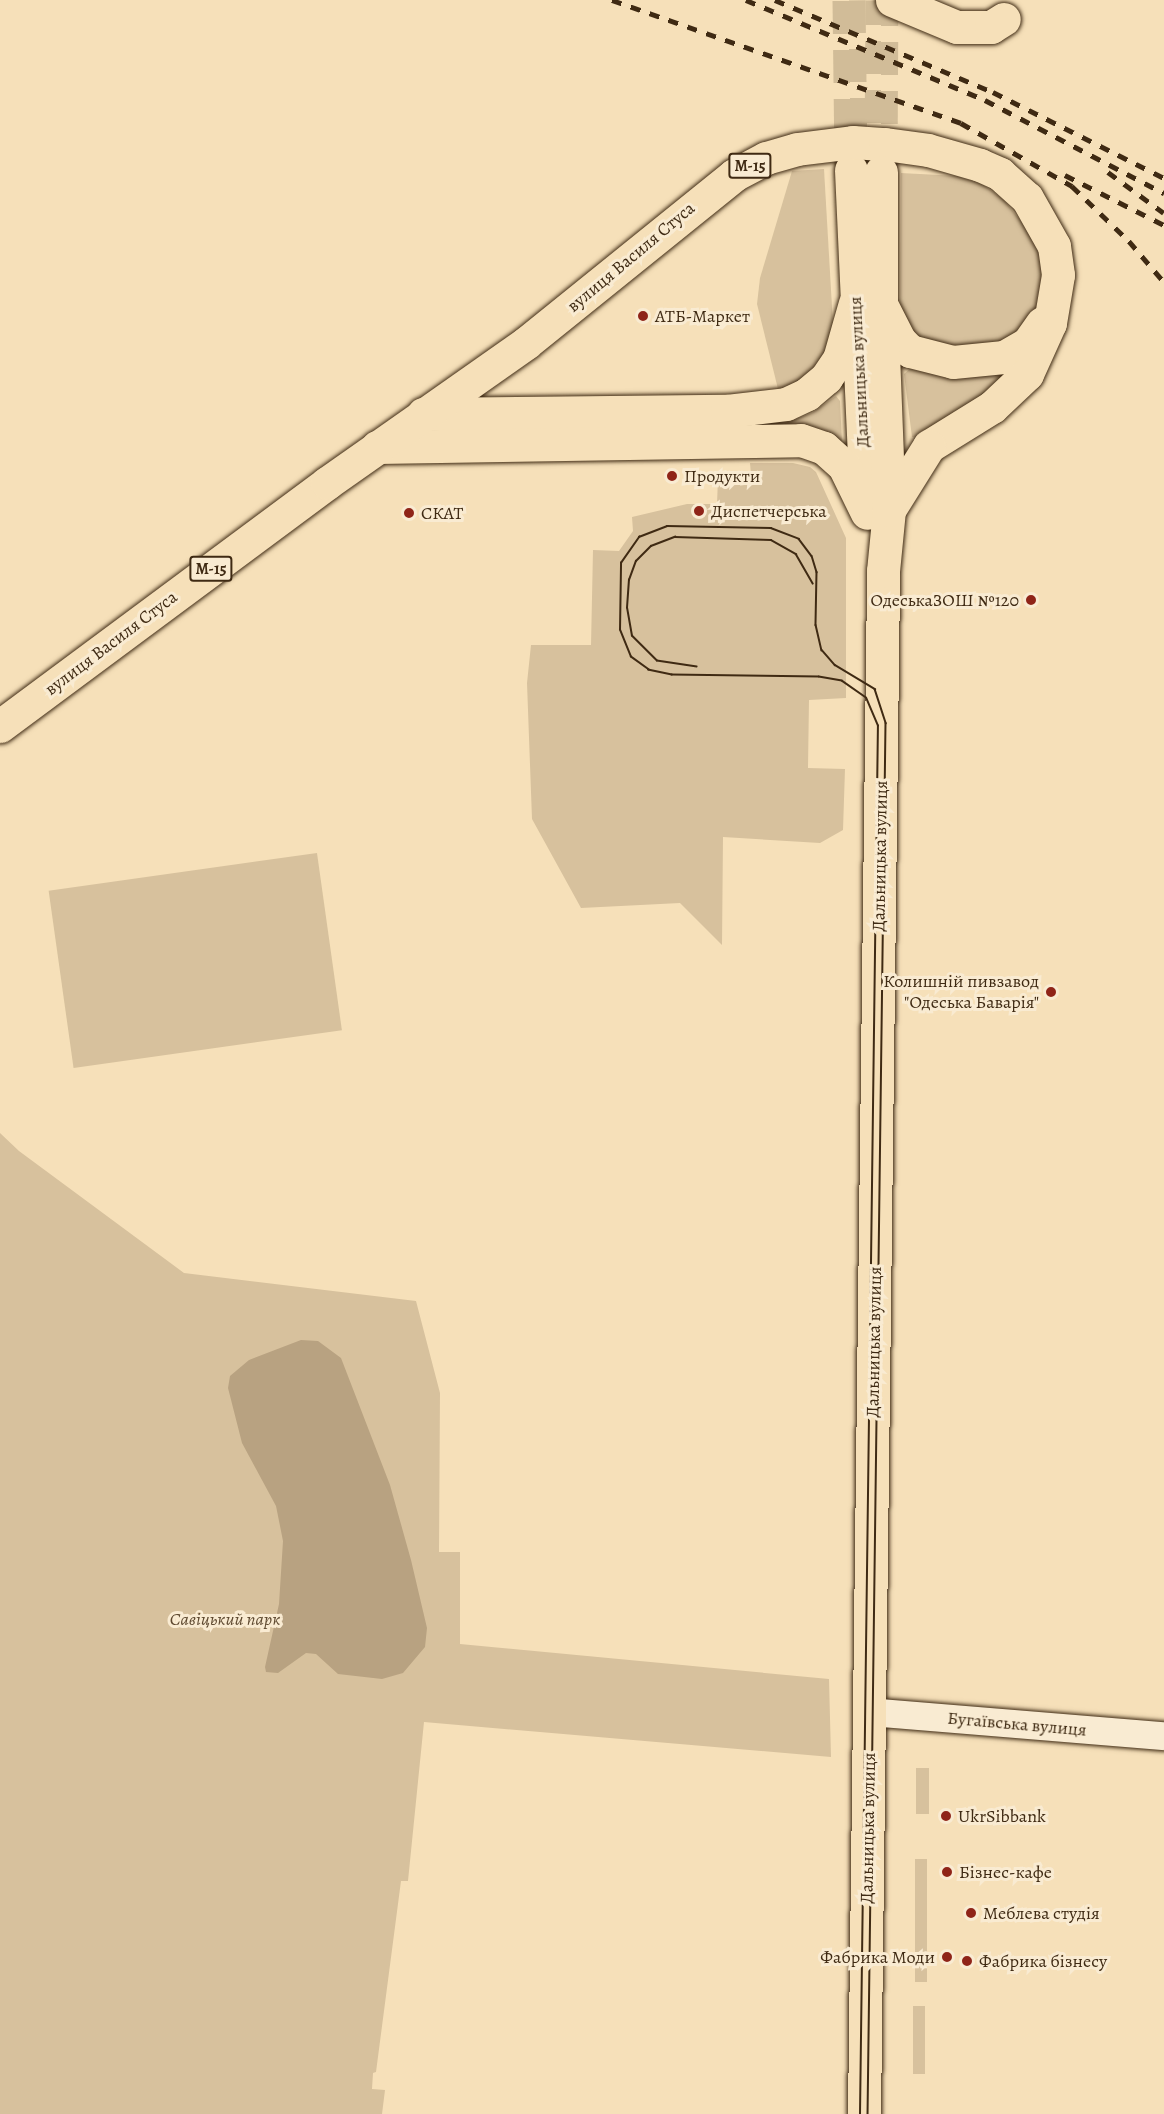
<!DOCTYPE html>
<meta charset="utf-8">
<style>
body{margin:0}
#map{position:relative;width:1164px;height:2114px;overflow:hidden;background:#f6e0b9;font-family:Alegreya,serif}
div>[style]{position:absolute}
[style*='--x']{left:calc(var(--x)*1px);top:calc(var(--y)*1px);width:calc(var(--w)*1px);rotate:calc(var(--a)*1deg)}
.green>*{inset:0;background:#d7c19d;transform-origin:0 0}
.water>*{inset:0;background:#b8a281}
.primary-tunnel>*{height:33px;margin-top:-16.5px;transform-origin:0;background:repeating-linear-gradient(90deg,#d1bc98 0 33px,transparent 0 49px)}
.roads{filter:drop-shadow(0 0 2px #3f2a13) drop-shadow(0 0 2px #3f2a13)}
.secondary>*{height:28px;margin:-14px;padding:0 14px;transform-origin:14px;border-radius:14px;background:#f9ebd2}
.primary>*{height:33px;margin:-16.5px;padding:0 16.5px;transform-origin:16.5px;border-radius:16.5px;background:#f6e0b9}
.tram>*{height:1.5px;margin:-0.75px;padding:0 0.75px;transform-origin:0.75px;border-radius:0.75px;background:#3f2a13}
.rail>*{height:4.5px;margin-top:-2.25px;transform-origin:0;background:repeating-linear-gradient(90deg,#3f2a13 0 10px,transparent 0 20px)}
.dots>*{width:16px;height:16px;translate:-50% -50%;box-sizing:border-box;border:3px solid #f9ebd2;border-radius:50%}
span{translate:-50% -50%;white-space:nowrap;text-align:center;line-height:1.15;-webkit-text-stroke:6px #f9ebd2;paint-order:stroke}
.shield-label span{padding:2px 4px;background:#f9ebd2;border:2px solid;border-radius:4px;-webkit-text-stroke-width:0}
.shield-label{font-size:16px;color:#3f2a13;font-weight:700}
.street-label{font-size:18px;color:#3f2a13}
.poi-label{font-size:18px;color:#3f2a13}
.left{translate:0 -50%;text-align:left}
.right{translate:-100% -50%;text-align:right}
.park-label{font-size:18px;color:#5d482f;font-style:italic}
</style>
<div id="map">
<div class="green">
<div style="clip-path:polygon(824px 169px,833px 324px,825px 357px,805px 381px,778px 389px,757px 304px,760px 278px,792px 171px)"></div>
<div style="clip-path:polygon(901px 173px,957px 176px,982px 184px,1004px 200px,1031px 234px,1040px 257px,1042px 279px,1033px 321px,1014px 345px,938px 350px,900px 323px)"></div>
<div style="clip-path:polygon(912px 367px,1010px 371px,1013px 377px,917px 438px,912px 437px,904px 374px)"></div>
<div style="clip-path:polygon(836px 396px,840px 401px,842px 442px,785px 431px,785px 423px,812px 413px)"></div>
<div style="clip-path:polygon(750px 463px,793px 463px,810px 467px,816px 472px,846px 538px,846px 698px,809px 700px,808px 768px,845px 769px,843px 830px,820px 843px,723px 837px,722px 945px,680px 903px,581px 908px,532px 819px,527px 683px,531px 645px,591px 645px,593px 550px,619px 551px,633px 531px,632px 517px,687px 504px,717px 504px,718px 478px,751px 475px)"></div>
<div style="left:317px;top:853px;width:179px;height:271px;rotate:82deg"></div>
<div style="clip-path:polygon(0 1133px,19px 1151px,184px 1273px,416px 1301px,440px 1393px,439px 1552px,460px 1552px,460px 1644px,829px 1679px,831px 1757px,424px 1722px,408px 1881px,401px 1881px,376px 2072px,373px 2073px,372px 2089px,385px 2090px,382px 2114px,0 2114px)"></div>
<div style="left:916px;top:1768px;width:13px;height:46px"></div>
<div style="left:915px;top:1859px;width:12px;height:123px"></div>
<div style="left:913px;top:2006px;width:12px;height:68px"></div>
</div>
<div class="water">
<div style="clip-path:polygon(301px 1340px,318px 1341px,341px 1358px,390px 1485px,411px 1560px,427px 1628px,425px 1647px,403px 1673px,382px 1679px,338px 1674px,316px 1654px,306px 1653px,278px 1673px,266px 1672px,265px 1667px,279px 1604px,283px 1541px,276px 1506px,242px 1443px,228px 1388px,230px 1376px,249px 1360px)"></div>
</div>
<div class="primary-tunnel">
<div style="--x:849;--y:0;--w:169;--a:89.3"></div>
<div style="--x:881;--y:172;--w:172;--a:-89.7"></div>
</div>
<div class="roads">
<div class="secondary">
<div style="--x:869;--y:1712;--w:296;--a:4.7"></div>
</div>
<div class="primary">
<div style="--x:892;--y:0;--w:70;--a:22.6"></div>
<div style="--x:957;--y:27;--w:34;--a:0"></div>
<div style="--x:991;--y:27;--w:15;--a:-32"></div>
<div style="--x:851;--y:170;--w:329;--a:87.4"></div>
<div style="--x:883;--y:308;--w:37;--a:63"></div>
<div style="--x:900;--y:341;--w:14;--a:45"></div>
<div style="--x:910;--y:351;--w:44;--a:14.3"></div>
<div style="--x:953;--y:362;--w:51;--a:-5.6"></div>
<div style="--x:1004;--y:357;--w:28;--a:-30"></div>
<div style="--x:1028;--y:343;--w:24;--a:-55"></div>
<div style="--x:423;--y:414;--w:304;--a:-0.6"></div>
<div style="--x:727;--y:411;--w:59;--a:-6.8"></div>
<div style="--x:786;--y:404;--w:23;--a:-25"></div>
<div style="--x:807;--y:394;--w:25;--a:-40"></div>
<div style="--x:826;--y:378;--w:23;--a:-56"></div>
<div style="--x:839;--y:359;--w:58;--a:-74.1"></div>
<div style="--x:377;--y:447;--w:424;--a:-0.9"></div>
<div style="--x:801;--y:440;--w:24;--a:19"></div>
<div style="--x:824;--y:448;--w:27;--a:42"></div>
<div style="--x:844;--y:466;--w:52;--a:63.9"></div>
<div style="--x:0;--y:726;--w:407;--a:-36.6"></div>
<div style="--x:327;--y:483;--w:243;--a:-35.1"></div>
<div style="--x:526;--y:343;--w:267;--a:-38.9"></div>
<div style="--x:734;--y:175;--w:36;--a:-28"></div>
<div style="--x:766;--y:158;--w:32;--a:-16"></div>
<div style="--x:797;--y:149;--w:56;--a:-7.1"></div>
<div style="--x:853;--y:142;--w:32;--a:4"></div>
<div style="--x:885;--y:144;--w:43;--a:7.9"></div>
<div style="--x:928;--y:150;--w:54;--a:16.1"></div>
<div style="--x:980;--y:165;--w:22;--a:24"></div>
<div style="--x:1000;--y:174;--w:36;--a:42"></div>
<div style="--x:1027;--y:198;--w:55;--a:60.6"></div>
<div style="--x:1054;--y:246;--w:29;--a:82"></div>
<div style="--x:1058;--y:275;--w:49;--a:99.5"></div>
<div style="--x:1050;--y:323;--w:56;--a:114.3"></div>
<div style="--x:1027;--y:374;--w:48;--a:136.7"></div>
<div style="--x:992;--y:407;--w:74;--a:148.2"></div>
<div style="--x:929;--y:446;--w:75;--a:122"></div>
<div style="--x:864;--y:2114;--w:1543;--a:-89.29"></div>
<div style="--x:883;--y:571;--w:61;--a:-84.4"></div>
<div style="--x:889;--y:510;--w:207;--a:-92.2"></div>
<div style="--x:881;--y:303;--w:131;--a:-90"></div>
</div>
</div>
<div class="tram">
<div style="--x:697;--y:667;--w:40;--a:-171.5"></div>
<div style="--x:657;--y:661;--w:35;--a:-135"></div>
<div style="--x:632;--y:636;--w:28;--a:-100"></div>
<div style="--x:627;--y:608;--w:28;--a:-86"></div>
<div style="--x:629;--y:580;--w:20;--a:-70"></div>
<div style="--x:636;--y:561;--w:21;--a:-45"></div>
<div style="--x:651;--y:546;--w:26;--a:-21"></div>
<div style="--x:675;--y:537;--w:96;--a:1.8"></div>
<div style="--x:771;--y:540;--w:29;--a:29"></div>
<div style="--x:796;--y:554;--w:34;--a:60"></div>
<div style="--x:860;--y:2114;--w:1388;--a:-89.26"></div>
<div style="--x:878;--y:726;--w:30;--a:-113"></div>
<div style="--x:866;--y:698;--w:29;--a:-145"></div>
<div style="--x:842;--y:681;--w:23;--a:-170"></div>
<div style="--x:819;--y:677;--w:147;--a:-179.2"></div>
<div style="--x:672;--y:675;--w:24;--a:-168"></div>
<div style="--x:649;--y:670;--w:22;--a:-144"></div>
<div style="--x:631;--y:657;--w:29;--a:-112"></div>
<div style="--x:620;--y:630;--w:67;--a:-89.1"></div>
<div style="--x:621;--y:563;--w:32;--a:-55"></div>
<div style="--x:639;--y:537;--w:30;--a:-21"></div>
<div style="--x:667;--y:526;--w:104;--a:1.1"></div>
<div style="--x:771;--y:528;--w:30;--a:21"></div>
<div style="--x:799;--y:539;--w:21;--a:53"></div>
<div style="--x:812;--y:556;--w:17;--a:73"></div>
<div style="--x:817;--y:572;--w:53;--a:91.1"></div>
<div style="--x:816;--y:625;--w:26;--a:77"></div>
<div style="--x:822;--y:650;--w:20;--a:49"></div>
<div style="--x:835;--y:665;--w:47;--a:31"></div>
<div style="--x:875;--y:689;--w:36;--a:72"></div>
<div style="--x:886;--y:723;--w:1391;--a:90.74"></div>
</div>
<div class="rail">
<div style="--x:612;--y:0;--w:370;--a:19.4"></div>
<div style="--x:961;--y:123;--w:128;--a:29.6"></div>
<div style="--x:1072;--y:186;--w:79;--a:44"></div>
<div style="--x:1129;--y:241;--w:54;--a:49.5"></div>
<div style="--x:746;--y:0;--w:259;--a:22.7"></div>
<div style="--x:985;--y:100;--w:202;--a:27.5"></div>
<div style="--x:775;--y:0;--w:237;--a:22.9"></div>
<div style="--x:993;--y:92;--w:191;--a:26.7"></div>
<div style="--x:1108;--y:172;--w:69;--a:36.2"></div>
<div style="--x:1065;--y:175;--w:111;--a:26.8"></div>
</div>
<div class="dots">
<div style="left:643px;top:316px;background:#8f2418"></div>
<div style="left:672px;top:476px;background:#8f2418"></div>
<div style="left:699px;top:511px;background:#8f2418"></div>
<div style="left:409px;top:513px;background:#8f2418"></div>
<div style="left:1031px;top:600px;background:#8f2418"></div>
<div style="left:1051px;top:992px;background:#8f2418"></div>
<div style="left:946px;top:1816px;background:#8f2418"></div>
<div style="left:947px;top:1872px;background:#8f2418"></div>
<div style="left:971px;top:1913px;background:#8f2418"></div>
<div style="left:947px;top:1957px;background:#8f2418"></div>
<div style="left:967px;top:1961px;background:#8f2418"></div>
</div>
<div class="shield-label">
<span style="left:750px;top:166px">М-15</span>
<span style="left:211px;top:569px">М-15</span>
</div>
<div class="street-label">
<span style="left:631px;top:257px;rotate:-40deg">вулиця Василя Стуса</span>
<span style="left:859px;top:372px;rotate:-93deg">Дальницька вулиця</span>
<span style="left:111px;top:643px;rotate:-37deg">вулиця Василя Стуса</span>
<span style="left:880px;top:856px;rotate:-89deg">Дальницька вулиця</span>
<span style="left:874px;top:1342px;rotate:-89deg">Дальницька вулиця</span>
<span style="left:1017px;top:1724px;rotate:5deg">Бугаївська вулиця</span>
<span style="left:868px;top:1828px;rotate:-89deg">Дальницька вулиця</span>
</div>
<div class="poi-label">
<span class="left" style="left:655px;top:316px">АТБ-Маркет</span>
<span class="left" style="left:684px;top:476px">Продукти</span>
<span class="left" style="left:711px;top:511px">Диспетчерська</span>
<span class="left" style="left:421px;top:513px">СКАТ</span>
<span class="right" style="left:1019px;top:600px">ОдеськаЗОШ №120</span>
<span class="right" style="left:1039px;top:992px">Колишній пивзавод<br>"Одеська Баварія"</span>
<span class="left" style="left:958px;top:1816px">UkrSibbank</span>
<span class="left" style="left:959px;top:1872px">Бізнес-кафе</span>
<span class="left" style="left:983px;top:1913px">Меблева студія</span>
<span class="right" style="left:935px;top:1957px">Фабрика Моди</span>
<span class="left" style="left:979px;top:1961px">Фабрика бізнесу</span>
</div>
<div class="park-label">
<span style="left:225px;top:1619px">Савіцький парк</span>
</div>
</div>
